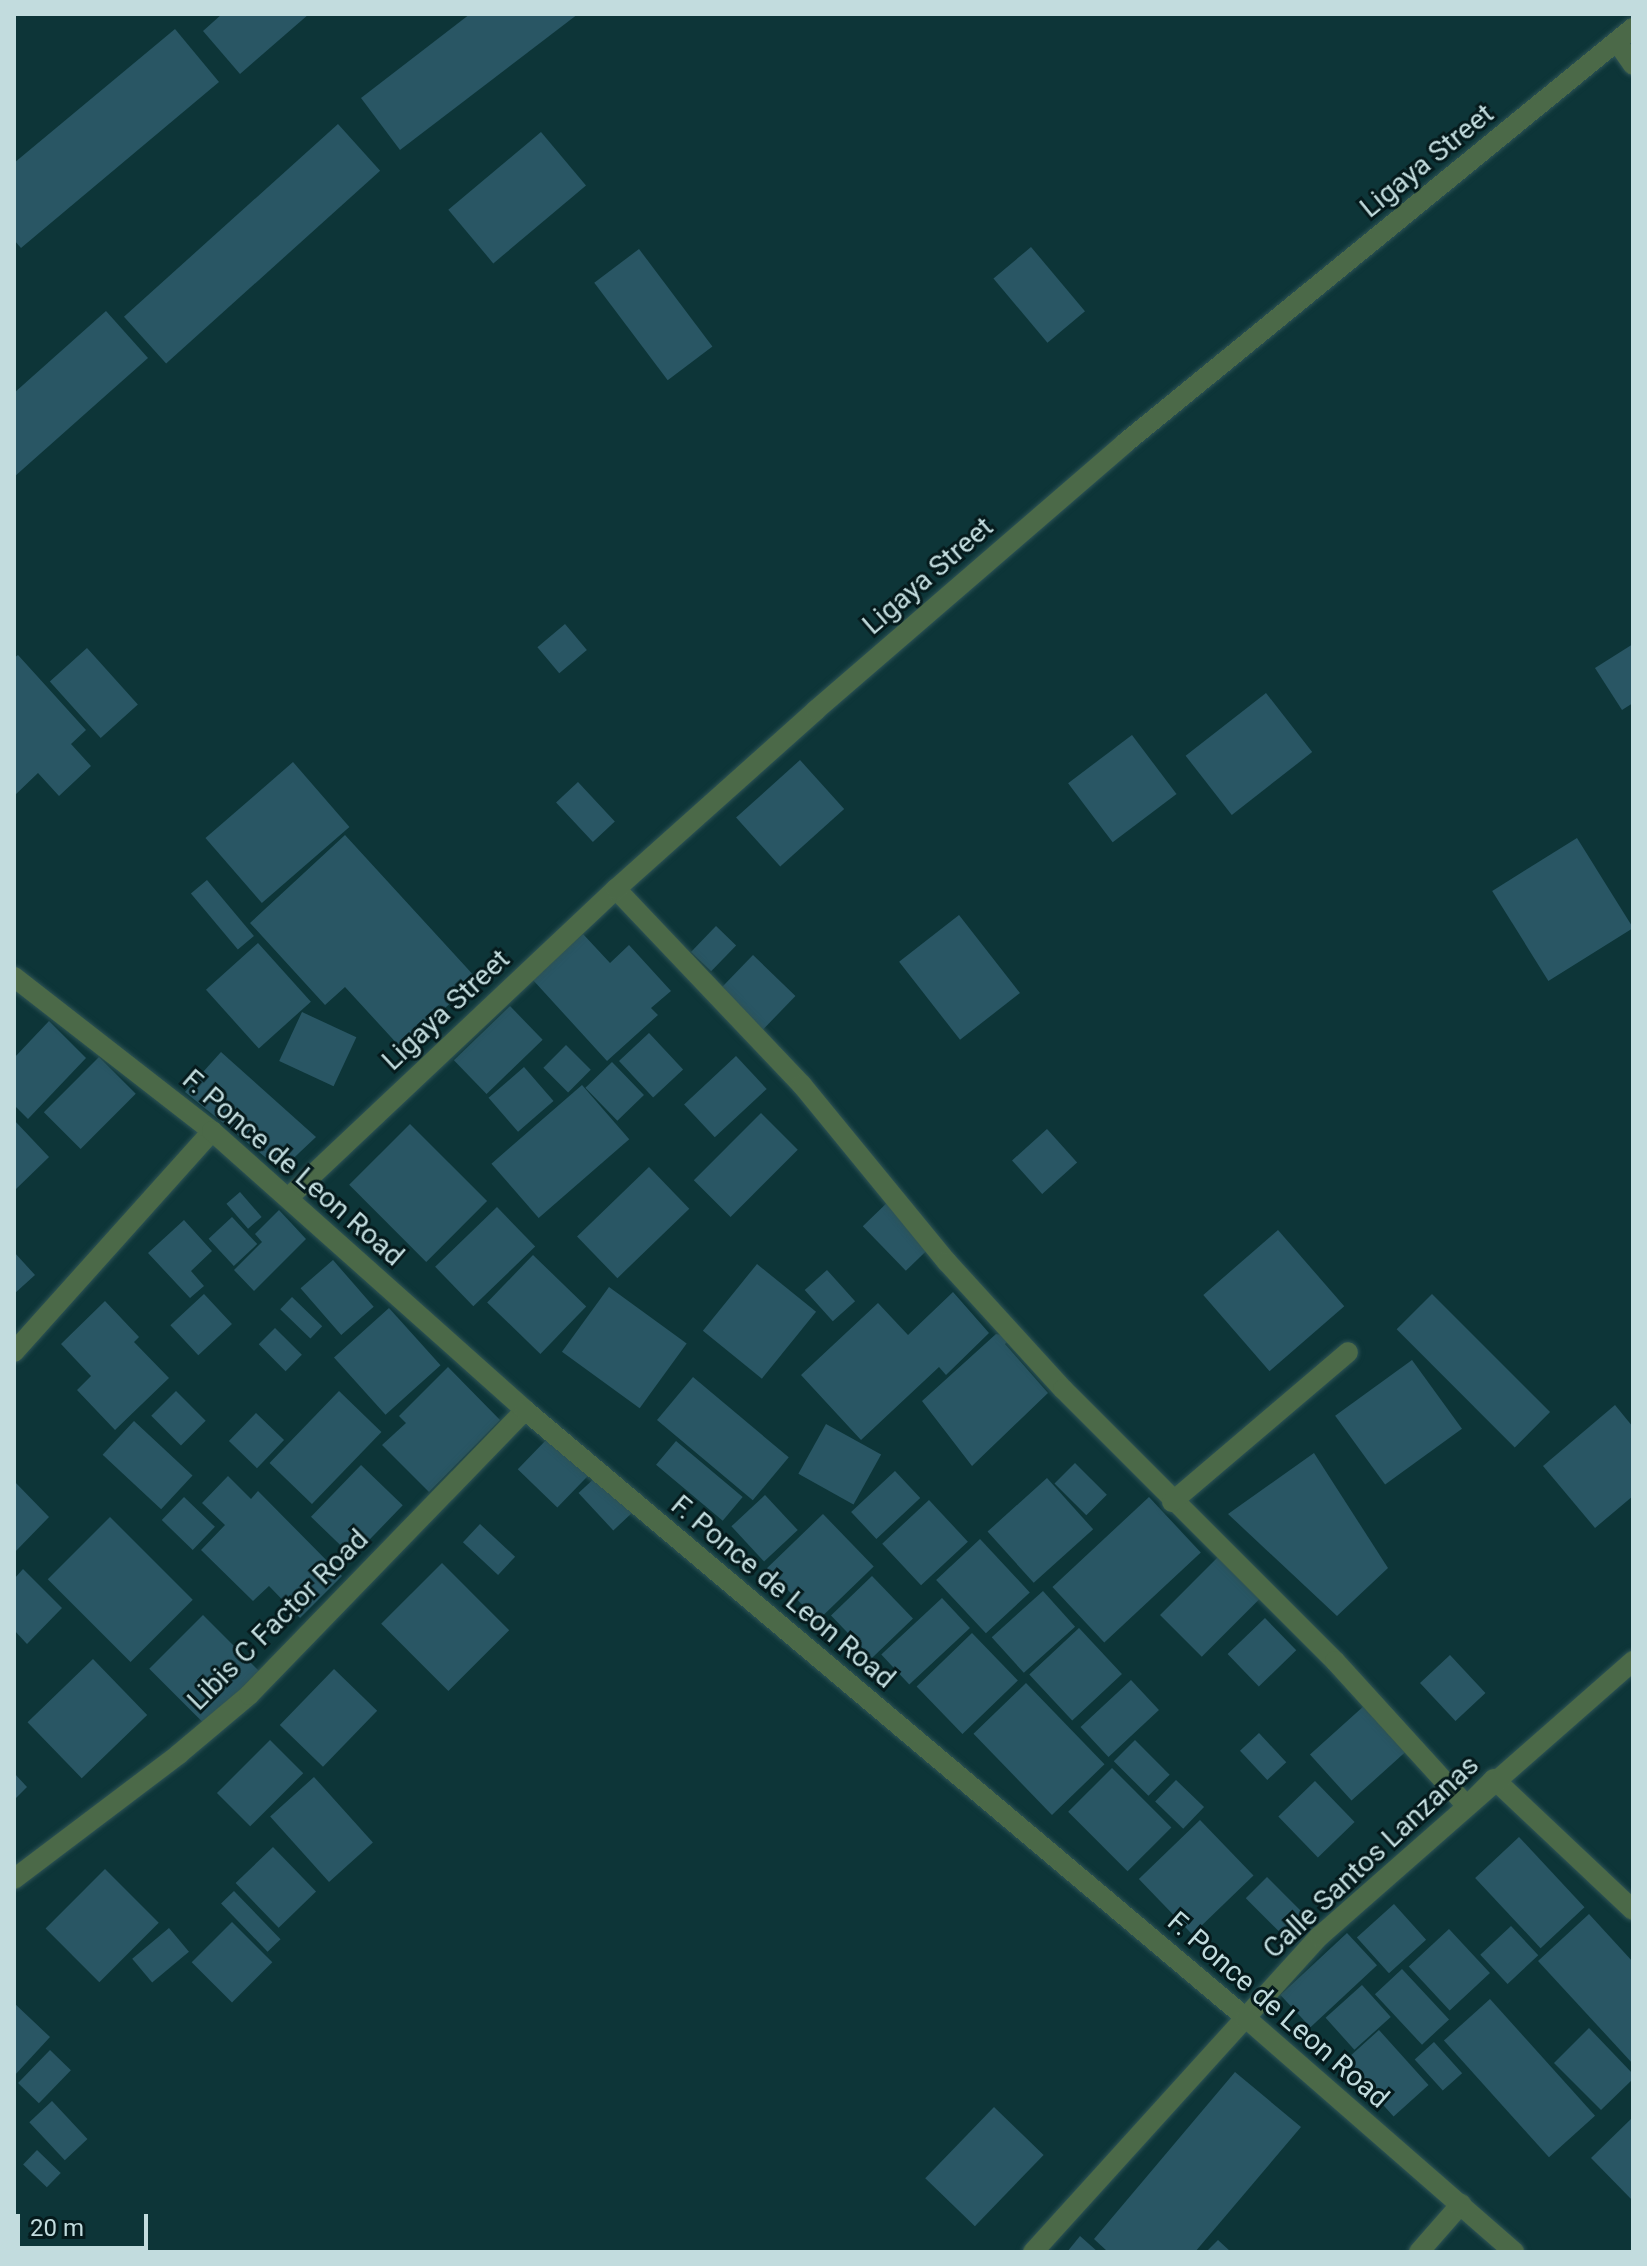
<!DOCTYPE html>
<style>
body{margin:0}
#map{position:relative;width:1647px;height:2266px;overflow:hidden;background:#0d3538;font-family:Roboto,sans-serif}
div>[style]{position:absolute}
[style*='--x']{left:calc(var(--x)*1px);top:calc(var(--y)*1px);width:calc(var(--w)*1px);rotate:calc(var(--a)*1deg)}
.building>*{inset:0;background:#295664;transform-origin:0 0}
.roads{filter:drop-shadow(0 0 2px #2e5356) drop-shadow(0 0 2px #2e5356)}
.minor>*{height:20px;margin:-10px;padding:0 10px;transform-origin:10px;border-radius:10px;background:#4b6948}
.tertiary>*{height:20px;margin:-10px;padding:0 10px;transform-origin:10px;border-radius:10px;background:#4b6948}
span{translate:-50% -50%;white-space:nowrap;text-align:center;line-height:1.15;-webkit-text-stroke:6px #051a1c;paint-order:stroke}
.street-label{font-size:28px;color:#c2dcde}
.frame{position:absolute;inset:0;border:16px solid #c2dcde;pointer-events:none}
.scale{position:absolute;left:16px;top:2214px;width:132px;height:36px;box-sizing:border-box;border:4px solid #c2dcde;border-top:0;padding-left:10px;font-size:24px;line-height:28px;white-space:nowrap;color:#c2dcde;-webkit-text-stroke:6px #051a1c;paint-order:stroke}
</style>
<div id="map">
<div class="building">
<div style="clip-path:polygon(222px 14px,309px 14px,240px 74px,203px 31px)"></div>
<div style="clip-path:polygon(470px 14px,578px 14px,400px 150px,361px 98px)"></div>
<div style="clip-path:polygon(175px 29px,219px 82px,21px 248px,14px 240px,14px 163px)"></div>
<div style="left:338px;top:124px;width:63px;height:288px;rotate:48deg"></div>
<div style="left:541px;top:132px;width:70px;height:121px;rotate:50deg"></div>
<div style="left:1031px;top:247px;width:84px;height:49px;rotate:50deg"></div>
<div style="left:639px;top:249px;width:122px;height:56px;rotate:53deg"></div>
<div style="clip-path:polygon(106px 311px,148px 358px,14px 477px,14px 393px)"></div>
<div style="left:565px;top:624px;width:34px;height:36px;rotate:50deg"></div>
<div style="clip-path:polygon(1633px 644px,1633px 703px,1622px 710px,1595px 668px)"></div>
<div style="left:87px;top:648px;width:76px;height:50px;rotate:48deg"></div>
<div style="clip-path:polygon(18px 655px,86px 730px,71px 744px,91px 766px,59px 796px,38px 773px,14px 796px,14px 658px)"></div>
<div style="left:1266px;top:693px;width:75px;height:102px;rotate:52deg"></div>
<div style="left:1132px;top:735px;width:74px;height:80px;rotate:53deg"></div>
<div style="left:800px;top:760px;width:66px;height:86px;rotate:48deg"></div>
<div style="left:293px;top:762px;width:86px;height:116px;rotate:49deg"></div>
<div style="left:578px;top:782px;width:54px;height:30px;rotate:47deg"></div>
<div style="clip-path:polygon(345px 835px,477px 979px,401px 1048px,345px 987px,325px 1005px,250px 923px)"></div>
<div style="left:1577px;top:838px;width:106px;height:100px;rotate:58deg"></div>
<div style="left:207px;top:880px;width:73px;height:21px;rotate:50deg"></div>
<div style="left:959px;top:915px;width:99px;height:76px;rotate:52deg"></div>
<div style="left:716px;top:926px;width:28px;height:36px;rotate:44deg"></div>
<div style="clip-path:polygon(583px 934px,610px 963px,629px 945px,671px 991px,651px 1008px,658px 1015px,607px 1061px,533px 980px)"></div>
<div style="left:258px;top:943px;width:79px;height:70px;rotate:48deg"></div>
<div style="left:753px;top:955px;width:59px;height:48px;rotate:44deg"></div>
<div style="left:510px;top:1006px;width:47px;height:78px;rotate:46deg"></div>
<div style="left:302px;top:1012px;width:60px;height:54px;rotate:25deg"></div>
<div style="clip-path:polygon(49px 1021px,86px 1058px,28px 1119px,14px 1105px,14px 1058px)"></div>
<div style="left:649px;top:1033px;width:50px;height:41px;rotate:47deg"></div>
<div style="left:566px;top:1045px;width:35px;height:32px;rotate:45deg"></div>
<div style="clip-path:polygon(221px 1052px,316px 1137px,281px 1170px,185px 1092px)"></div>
<div style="left:736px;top:1056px;width:45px;height:71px;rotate:47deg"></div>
<div style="left:99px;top:1057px;width:52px;height:78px;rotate:45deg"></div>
<div style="left:612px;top:1062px;width:46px;height:37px;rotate:46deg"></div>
<div style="left:524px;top:1067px;width:45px;height:47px;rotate:49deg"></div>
<div style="left:582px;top:1085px;width:72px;height:120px;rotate:49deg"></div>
<div style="left:761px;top:1113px;width:52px;height:95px;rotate:45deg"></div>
<div style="clip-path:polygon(14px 1120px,49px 1157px,14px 1191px)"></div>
<div style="left:410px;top:1124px;width:109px;height:86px;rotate:45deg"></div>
<div style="left:1047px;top:1129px;width:45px;height:47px;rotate:48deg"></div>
<div style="left:649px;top:1167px;width:58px;height:100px;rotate:46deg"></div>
<div style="left:240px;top:1192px;width:33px;height:18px;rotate:49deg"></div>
<div style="left:893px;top:1197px;width:62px;height:42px;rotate:46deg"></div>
<div style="left:497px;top:1207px;width:55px;height:86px;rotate:46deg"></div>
<div style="clip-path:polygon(279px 1210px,306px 1239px,254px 1291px,234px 1270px,262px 1242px,255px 1234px)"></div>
<div style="left:232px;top:1217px;width:37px;height:32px;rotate:47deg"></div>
<div style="clip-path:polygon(184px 1220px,212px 1251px,191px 1271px,204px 1286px,190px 1298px,148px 1253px)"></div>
<div style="left:1278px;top:1230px;width:101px;height:99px;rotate:49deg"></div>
<div style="clip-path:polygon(14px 1252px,35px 1275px,14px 1294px)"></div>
<div style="left:533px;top:1255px;width:74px;height:66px;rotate:44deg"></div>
<div style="left:333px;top:1260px;width:62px;height:43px;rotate:49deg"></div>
<div style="left:757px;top:1264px;width:76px;height:86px;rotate:39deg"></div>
<div style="left:827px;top:1270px;width:42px;height:30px;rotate:48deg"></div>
<div style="left:609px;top:1287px;width:96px;height:80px;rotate:36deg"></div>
<div style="clip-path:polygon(953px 1292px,989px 1333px,946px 1375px,939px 1367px,861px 1440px,801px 1375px,878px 1303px,908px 1335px)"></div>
<div style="left:204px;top:1294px;width:41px;height:46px;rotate:47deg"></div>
<div style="left:1432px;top:1294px;width:167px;height:50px;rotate:45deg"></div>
<div style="left:292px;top:1297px;width:42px;height:17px;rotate:44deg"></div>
<div style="clip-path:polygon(105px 1301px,139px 1337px,134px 1342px,169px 1378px,115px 1430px,77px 1390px,91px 1376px,61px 1344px)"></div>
<div style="left:389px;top:1308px;width:77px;height:74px;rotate:48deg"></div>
<div style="left:275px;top:1328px;width:38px;height:23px;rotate:45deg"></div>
<div style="clip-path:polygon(996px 1334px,1012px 1337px,1005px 1344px,1048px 1393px,972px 1466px,922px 1401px)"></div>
<div style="left:1412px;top:1360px;width:85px;height:95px;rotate:54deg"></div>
<div style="clip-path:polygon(448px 1367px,500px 1420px,429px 1492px,382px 1445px,406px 1423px,399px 1416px)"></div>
<div style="left:693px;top:1377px;width:125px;height:56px;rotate:40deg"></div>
<div style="left:176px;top:1391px;width:42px;height:35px;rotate:45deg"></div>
<div style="left:339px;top:1391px;width:59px;height:100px;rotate:44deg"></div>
<div style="clip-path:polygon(1615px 1405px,1633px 1427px,1633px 1496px,1595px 1528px,1543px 1466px)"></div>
<div style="left:256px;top:1413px;width:39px;height:39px;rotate:44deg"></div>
<div style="left:134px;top:1421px;width:80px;height:46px;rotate:43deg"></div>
<div style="left:826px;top:1424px;width:63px;height:57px;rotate:29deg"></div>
<div style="left:549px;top:1437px;width:55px;height:45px;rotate:44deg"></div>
<div style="left:676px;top:1441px;width:87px;height:31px;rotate:40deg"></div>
<div style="clip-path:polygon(1314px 1453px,1388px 1568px,1337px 1616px,1228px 1514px)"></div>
<div style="left:1075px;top:1463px;width:45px;height:29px;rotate:45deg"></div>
<div style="left:361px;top:1465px;width:58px;height:72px;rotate:44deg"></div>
<div style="left:895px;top:1471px;width:37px;height:60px;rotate:47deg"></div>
<div style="left:599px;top:1474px;width:51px;height:28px;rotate:47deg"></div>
<div style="clip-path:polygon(228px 1476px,251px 1499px,258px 1491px,342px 1576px,300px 1618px,269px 1586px,253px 1601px,201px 1550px,225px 1525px,202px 1503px)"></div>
<div style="left:1047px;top:1478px;width:69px;height:80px;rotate:48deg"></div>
<div style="clip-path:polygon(14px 1481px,49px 1517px,14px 1553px)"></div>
<div style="left:765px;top:1495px;width:48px;height:46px;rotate:47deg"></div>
<div style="left:184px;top:1497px;width:43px;height:32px;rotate:44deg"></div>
<div style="left:1149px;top:1497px;width:76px;height:132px;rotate:47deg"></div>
<div style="left:929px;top:1500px;width:57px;height:64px;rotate:47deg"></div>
<div style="left:823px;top:1514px;width:73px;height:78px;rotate:46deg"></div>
<div style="left:110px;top:1517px;width:117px;height:88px;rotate:45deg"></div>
<div style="left:480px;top:1524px;width:48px;height:25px;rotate:43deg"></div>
<div style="left:980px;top:1539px;width:73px;height:60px;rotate:47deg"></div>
<div style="left:1223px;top:1552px;width:59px;height:89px;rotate:45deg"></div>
<div style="left:442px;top:1563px;width:95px;height:86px;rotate:45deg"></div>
<div style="clip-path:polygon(23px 1569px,62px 1608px,27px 1644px,14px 1630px,14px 1579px)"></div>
<div style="left:872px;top:1576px;width:59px;height:57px;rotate:46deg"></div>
<div style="left:1043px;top:1591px;width:48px;height:69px;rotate:48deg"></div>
<div style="left:942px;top:1598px;width:41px;height:83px;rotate:47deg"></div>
<div style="left:203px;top:1615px;width:81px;height:76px;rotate:45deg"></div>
<div style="left:1265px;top:1618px;width:45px;height:52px;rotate:46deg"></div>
<div style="left:1079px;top:1628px;width:63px;height:68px;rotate:47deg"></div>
<div style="left:972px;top:1633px;width:66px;height:77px;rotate:46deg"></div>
<div style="left:1450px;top:1655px;width:52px;height:41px;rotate:47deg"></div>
<div style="left:93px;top:1659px;width:78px;height:91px;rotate:46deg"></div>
<div style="left:334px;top:1669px;width:60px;height:78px;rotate:44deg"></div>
<div style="left:1131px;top:1680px;width:41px;height:69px;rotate:47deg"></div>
<div style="left:1026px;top:1683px;width:113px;height:73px;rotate:46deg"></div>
<div style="left:1365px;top:1705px;width:62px;height:74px;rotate:48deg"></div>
<div style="left:1259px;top:1733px;width:40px;height:26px;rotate:47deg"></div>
<div style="left:270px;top:1740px;width:47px;height:75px;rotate:45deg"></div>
<div style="left:1135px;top:1740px;width:49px;height:30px;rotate:45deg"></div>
<div style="left:1112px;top:1768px;width:84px;height:62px;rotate:45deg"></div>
<div style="clip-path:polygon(14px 1773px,27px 1787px,14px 1800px)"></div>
<div style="left:314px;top:1777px;width:88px;height:59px;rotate:48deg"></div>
<div style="left:1176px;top:1780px;width:39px;height:30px;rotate:44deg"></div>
<div style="left:1315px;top:1781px;width:57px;height:51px;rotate:46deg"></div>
<div style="left:1200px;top:1820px;width:77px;height:85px;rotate:46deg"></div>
<div style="left:1519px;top:1837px;width:96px;height:60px;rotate:47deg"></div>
<div style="left:273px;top:1847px;width:62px;height:52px;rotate:46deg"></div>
<div style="left:105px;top:1869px;width:76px;height:84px;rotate:45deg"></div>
<div style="left:1267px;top:1877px;width:61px;height:30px;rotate:45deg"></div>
<div style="left:234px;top:1891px;width:67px;height:18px;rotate:46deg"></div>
<div style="left:1394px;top:1904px;width:48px;height:50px;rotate:48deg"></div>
<div style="clip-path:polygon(1589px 1914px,1633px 1962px,1633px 2064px,1538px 1961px)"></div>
<div style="left:232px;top:1922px;width:57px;height:57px;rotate:45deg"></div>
<div style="left:1511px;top:1926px;width:40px;height:42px;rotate:47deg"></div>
<div style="left:169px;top:1928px;width:31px;height:48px;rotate:50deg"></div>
<div style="left:1449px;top:1929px;width:60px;height:55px;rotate:47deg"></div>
<div style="left:1347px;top:1933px;width:44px;height:91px;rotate:47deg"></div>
<div style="left:1402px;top:1969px;width:69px;height:37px;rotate:47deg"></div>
<div style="left:1362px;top:1985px;width:43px;height:49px;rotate:48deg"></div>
<div style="left:1490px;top:1999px;width:157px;height:62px;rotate:48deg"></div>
<div style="clip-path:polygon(14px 2003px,50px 2037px,14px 2076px)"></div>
<div style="clip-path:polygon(1589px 2028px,1633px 2074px,1633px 2079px,1601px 2110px,1554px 2063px)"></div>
<div style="left:1379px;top:2030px;width:74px;height:47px;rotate:48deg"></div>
<div style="left:1434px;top:2042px;width:42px;height:26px;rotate:48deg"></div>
<div style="left:50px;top:2050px;width:29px;height:46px;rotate:44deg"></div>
<div style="clip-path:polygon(1235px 2072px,1301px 2127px,1195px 2252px,1108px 2252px,1094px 2239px)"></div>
<div style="left:52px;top:2101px;width:52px;height:31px;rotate:47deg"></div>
<div style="left:994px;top:2107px;width:69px;height:99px;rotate:44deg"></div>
<div style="clip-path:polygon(1633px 2117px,1633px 2201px,1591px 2158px)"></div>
<div style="left:37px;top:2150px;width:33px;height:20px;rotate:44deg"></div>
<div style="clip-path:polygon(1080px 2236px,1098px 2252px,1067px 2252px)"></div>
<div style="clip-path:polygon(1218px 2240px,1231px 2252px,1206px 2252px)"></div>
</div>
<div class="roads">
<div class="minor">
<div style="--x:1617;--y:42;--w:28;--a:55"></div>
<div style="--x:616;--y:889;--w:270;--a:46.5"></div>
<div style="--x:802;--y:1085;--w:229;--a:50.7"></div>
<div style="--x:947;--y:1262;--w:172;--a:47.6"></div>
<div style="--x:1063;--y:1389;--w:385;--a:45"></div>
<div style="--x:1335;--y:1661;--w:196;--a:47.7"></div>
<div style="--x:1467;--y:1806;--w:38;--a:-45"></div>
<div style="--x:1494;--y:1779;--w:191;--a:43.3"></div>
<div style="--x:288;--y:1198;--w:451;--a:-43.3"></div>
<div style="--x:616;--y:889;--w:268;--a:-41.8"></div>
<div style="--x:816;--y:710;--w:408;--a:-40.8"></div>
<div style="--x:1125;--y:443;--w:656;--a:-39.25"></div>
<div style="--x:14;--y:1352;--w:297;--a:-48.1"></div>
<div style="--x:1172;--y:1502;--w:231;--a:-40.4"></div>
<div style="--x:14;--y:1879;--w:207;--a:-37.1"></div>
<div style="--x:179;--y:1754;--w:92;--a:-40.1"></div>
<div style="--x:249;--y:1695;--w:397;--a:-45.9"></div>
<div style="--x:1033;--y:2252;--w:427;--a:-47.8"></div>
<div style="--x:1320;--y:1936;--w:417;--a:-41.3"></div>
<div style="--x:1419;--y:2252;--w:64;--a:-48.8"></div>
</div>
<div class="tertiary">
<div style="--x:14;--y:977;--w:251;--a:37.9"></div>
<div style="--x:212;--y:1131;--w:419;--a:41.7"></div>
<div style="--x:525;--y:1410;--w:943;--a:40.14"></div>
<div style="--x:1246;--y:2018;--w:356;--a:41.1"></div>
</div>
</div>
<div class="street-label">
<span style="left:1427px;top:161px;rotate:-39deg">Ligaya Street</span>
<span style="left:928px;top:576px;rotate:-41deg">Ligaya Street</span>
<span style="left:446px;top:1010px;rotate:-43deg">Ligaya Street</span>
<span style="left:293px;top:1168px;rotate:41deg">F. Ponce de Leon Road</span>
<span style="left:783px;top:1592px;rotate:40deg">F. Ponce de Leon Road</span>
<span style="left:278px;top:1620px;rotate:-45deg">Libis C Factor Road</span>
<span style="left:1371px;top:1857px;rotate:-43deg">Calle Santos Lanzanas</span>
<span style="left:1278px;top:2010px;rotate:41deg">F. Ponce de Leon Road</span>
</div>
<div class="frame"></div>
<div class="scale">20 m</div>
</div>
